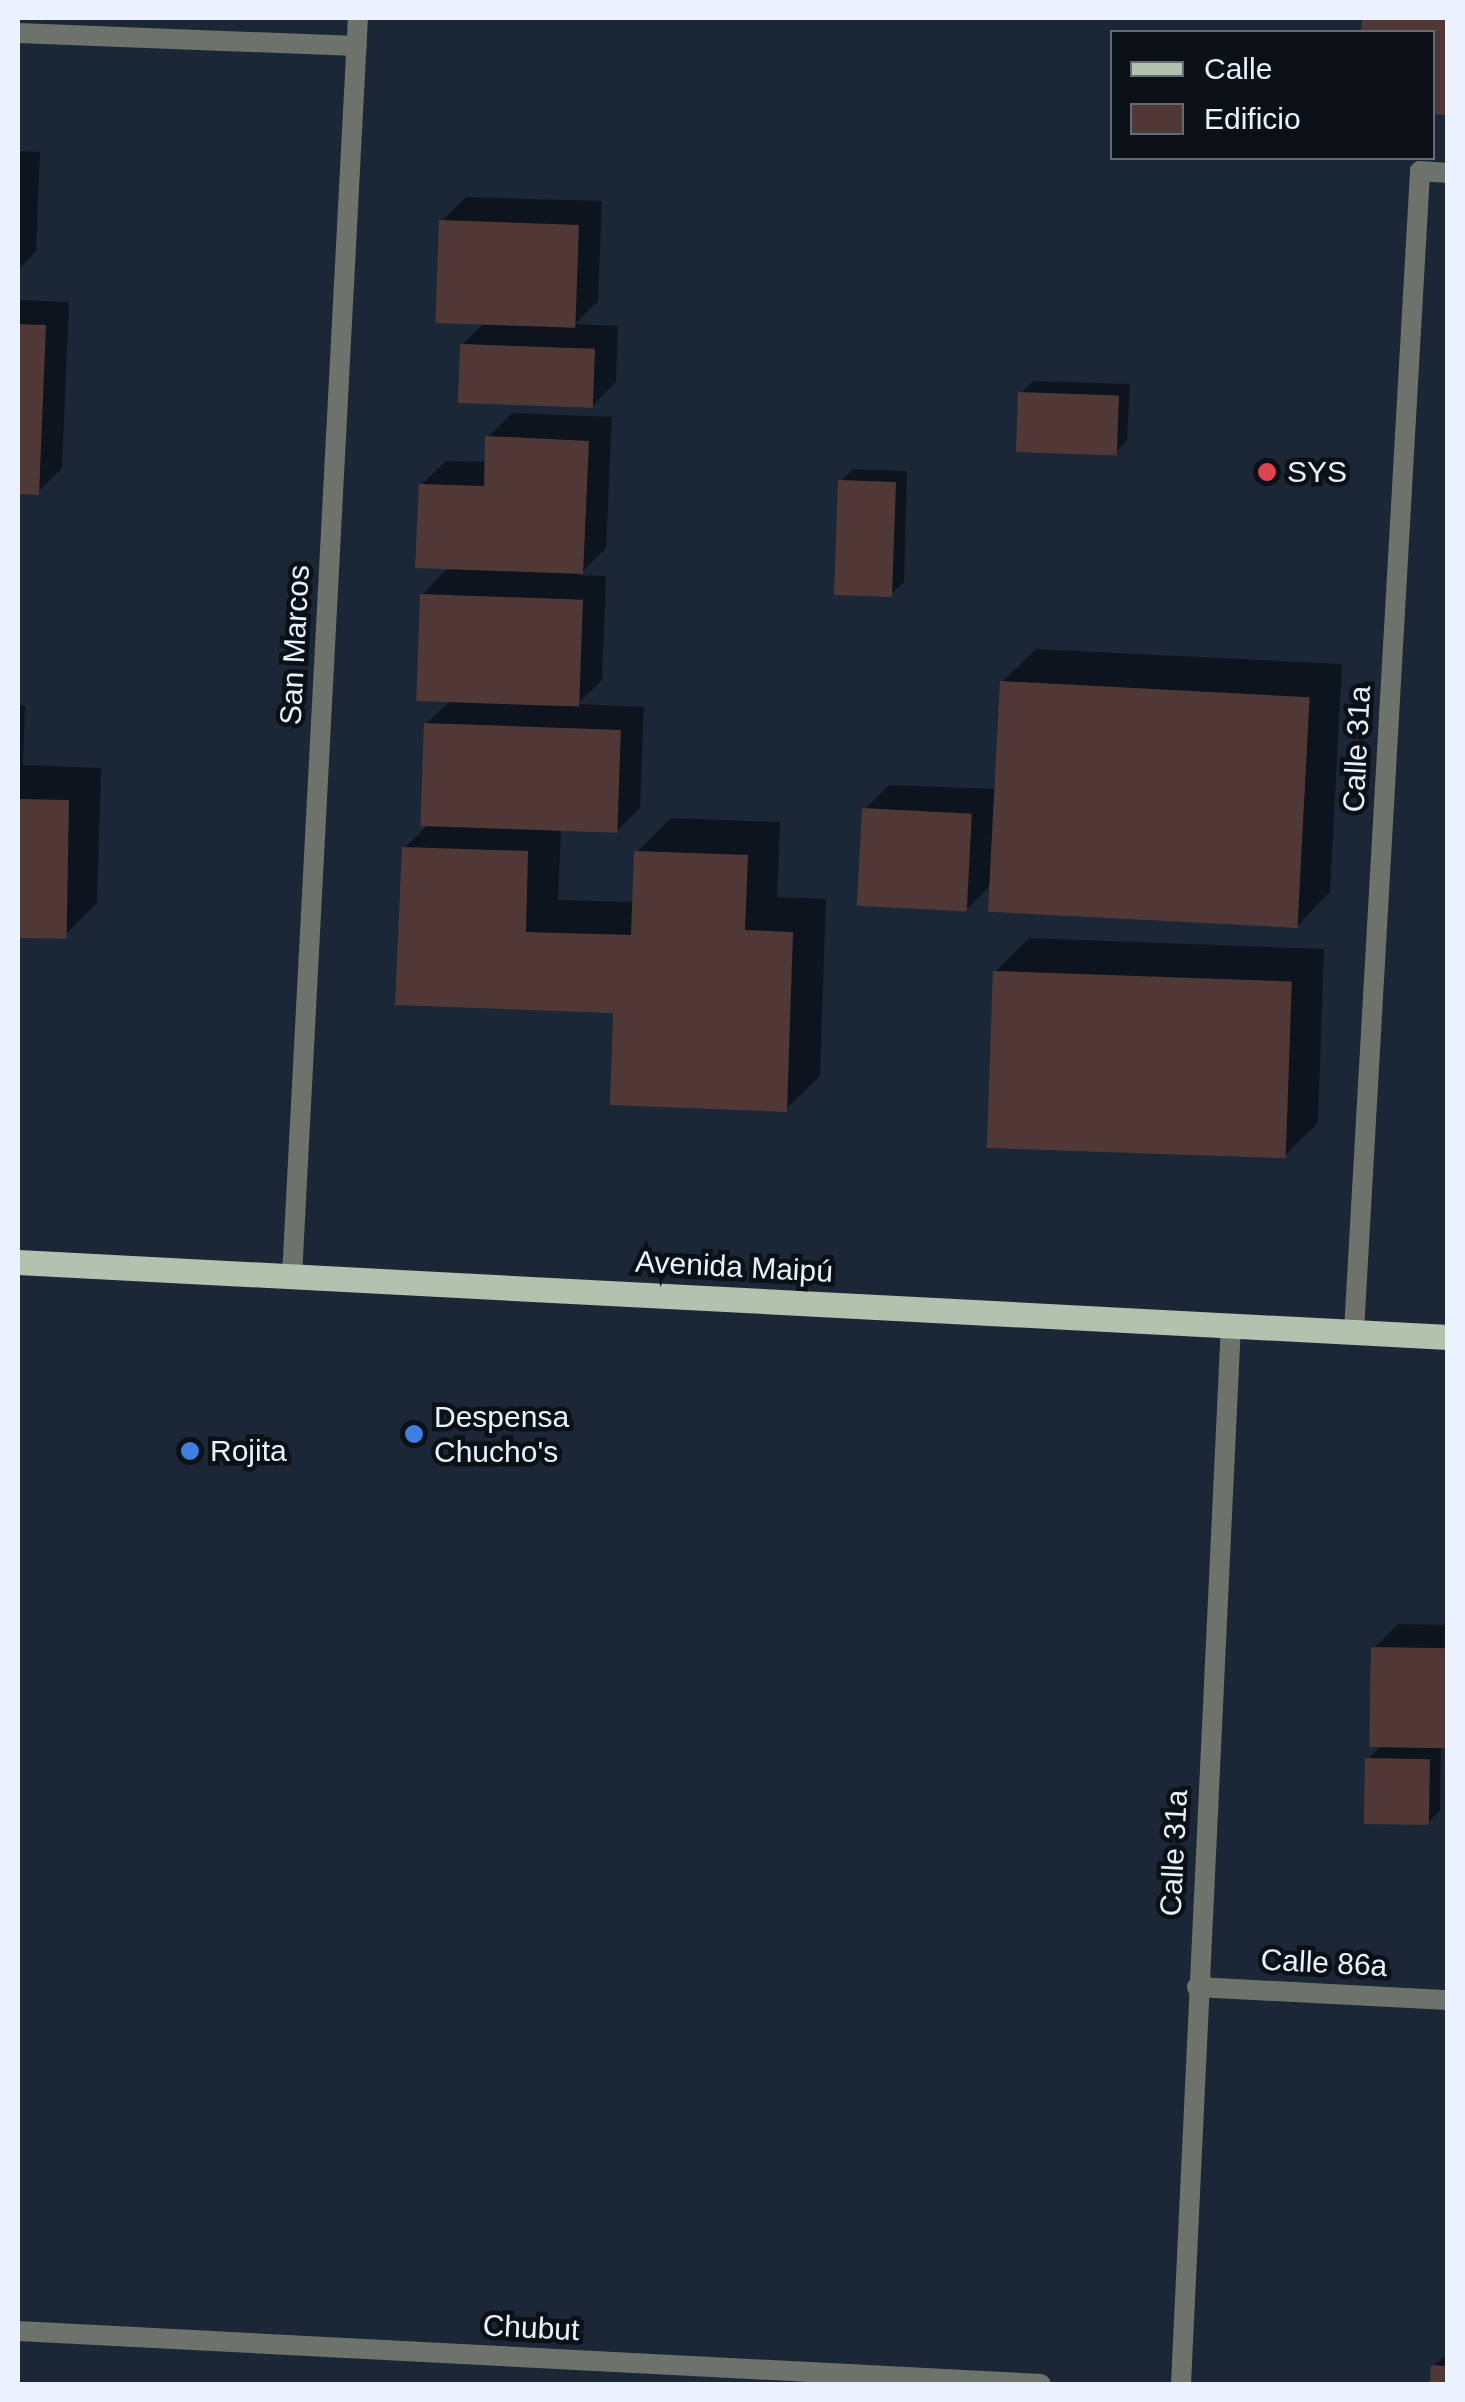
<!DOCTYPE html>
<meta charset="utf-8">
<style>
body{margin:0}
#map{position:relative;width:1465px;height:2402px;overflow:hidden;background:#1b2737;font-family:Arial,sans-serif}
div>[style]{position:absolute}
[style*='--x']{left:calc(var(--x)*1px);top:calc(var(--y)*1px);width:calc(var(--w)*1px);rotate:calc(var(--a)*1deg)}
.shadow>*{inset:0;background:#0007}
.building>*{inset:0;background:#503837;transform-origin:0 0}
.minor>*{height:20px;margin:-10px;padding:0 10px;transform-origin:10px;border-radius:10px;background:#6d736b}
.primary>*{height:25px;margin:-12.5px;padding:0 12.5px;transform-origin:12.5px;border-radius:12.5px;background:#b3c1af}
.dots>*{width:28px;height:28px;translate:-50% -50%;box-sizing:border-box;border:5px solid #0b1017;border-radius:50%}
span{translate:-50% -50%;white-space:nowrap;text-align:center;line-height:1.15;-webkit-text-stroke:9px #0b1017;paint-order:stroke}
.poi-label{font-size:30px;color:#ebf2fe}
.left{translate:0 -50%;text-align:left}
.street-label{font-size:30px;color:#ebf2fe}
.frame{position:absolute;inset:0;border:20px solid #ebf2fe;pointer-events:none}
.legend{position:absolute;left:1110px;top:30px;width:325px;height:130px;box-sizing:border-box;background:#0b1017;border:2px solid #656a73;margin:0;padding:12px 18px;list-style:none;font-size:30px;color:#ebf2fe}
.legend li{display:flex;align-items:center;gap:20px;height:50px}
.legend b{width:50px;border:2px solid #656a73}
</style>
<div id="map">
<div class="shadow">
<div style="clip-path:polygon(1365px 18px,1448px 18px,1448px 113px,1432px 32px,1364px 32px)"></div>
<div style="clip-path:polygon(18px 151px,40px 152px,36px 251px,18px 270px)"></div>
<div style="clip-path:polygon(466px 197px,602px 201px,598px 301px,575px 324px,618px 326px,616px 382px,592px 406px,462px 345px,485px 322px,442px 221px)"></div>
<div style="clip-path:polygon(18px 300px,69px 302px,62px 468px,38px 492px,18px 491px)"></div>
<div style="clip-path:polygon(1033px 381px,1130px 384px,1127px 440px,1115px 453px,1021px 393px)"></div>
<div style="clip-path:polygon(512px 413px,612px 417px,606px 548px,579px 575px,606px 576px,602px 680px,577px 704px,644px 707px,640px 808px,616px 832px,561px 830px,558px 900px,635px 902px,637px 852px,671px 818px,780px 822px,777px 897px,826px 899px,820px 1076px,786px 1109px,615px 1011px,404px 848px,429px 824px,426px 724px,451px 700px,422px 595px,450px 566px,421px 485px,446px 461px,487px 462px,488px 437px)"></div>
<div style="clip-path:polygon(853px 469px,907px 471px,904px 582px,891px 594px,841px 481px)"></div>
<div style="clip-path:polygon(1036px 649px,1342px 664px,1330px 892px,1297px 926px,992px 884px,968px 908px,865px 809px,889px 785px,997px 789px,1002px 682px)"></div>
<div style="clip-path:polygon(18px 705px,25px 706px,23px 765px,101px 768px,97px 903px,63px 937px,18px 935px)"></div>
<div style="clip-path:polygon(1029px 938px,1324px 949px,1318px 1123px,1284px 1156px,995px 972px)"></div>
<div style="clip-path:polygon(1398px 1624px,1448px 1625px,1448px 1743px,1441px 1745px,1440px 1810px,1428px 1823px,1368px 1759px,1382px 1745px,1374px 1648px)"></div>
<div style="clip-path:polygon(1448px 2354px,1448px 2384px,1432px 2384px,1433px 2366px)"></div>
</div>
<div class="building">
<div style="clip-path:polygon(1362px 18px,1448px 18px,1448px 115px,1432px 114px,1432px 32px,1361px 32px)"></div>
<div style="left:439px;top:220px;width:140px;height:103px;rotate:2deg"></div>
<div style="clip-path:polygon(18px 324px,46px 325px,39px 495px,18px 494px)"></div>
<div style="left:460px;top:344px;width:135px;height:59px;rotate:2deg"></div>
<div style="left:1018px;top:392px;width:101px;height:60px;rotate:2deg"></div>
<div style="clip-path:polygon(485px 436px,589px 441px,583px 574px,415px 568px,419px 484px,484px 486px)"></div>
<div style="left:838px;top:480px;width:58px;height:115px;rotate:2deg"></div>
<div style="left:420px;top:594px;width:163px;height:107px;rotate:2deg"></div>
<div style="left:1000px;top:681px;width:310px;height:231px;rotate:3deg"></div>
<div style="left:424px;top:723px;width:197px;height:103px;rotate:2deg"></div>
<div style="left:18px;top:799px;width:51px;height:139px;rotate:1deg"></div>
<div style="left:862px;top:808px;width:110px;height:98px;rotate:3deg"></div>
<div style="clip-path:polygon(402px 847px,528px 851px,526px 932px,631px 935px,634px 851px,748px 855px,745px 930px,793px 932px,787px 1112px,610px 1105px,613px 1013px,395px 1005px)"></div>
<div style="left:993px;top:971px;width:299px;height:177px;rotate:2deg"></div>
<div style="left:1371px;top:1647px;width:77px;height:100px;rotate:1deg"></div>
<div style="left:1365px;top:1758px;width:65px;height:66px;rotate:1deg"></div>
<div style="left:1431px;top:2365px;width:17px;height:19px;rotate:3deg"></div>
</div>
<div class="minor">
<div style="--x:18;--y:33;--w:339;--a:2.2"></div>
<div style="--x:292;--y:1276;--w:1260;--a:-87"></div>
<div style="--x:1354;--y:1331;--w:1162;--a:-86.74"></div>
<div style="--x:1420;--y:171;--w:28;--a:4"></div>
<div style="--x:1197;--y:1987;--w:251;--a:3"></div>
<div style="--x:18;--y:2331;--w:1024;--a:2.97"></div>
<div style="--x:1181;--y:2384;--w:1060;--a:-87.3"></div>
</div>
<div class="primary">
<div style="--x:18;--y:1262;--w:1432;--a:3"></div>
</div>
<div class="dots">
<div style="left:1267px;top:472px;background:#e0444e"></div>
<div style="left:414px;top:1434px;background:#3f7fe0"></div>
<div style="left:190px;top:1451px;background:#3f7fe0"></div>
</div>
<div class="poi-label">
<span class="left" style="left:1287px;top:472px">SYS</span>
<span class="left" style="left:434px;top:1434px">Despensa<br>Chucho's</span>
<span class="left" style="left:210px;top:1451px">Rojita</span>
</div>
<div class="street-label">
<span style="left:295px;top:645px;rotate:-87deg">San Marcos</span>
<span style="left:1357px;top:749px;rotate:-87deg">Calle 31a</span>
<span style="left:734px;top:1267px;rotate:3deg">Avenida Maipú</span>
<span style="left:1174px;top:1853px;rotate:-87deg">Calle 31a</span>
<span style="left:1324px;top:1963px;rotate:3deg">Calle 86a</span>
<span style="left:531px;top:2328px;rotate:3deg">Chubut</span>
</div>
<div class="frame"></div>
<ul class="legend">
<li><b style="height:12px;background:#b3c1af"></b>Calle</li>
<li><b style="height:28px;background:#503837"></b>Edificio</li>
</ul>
</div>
